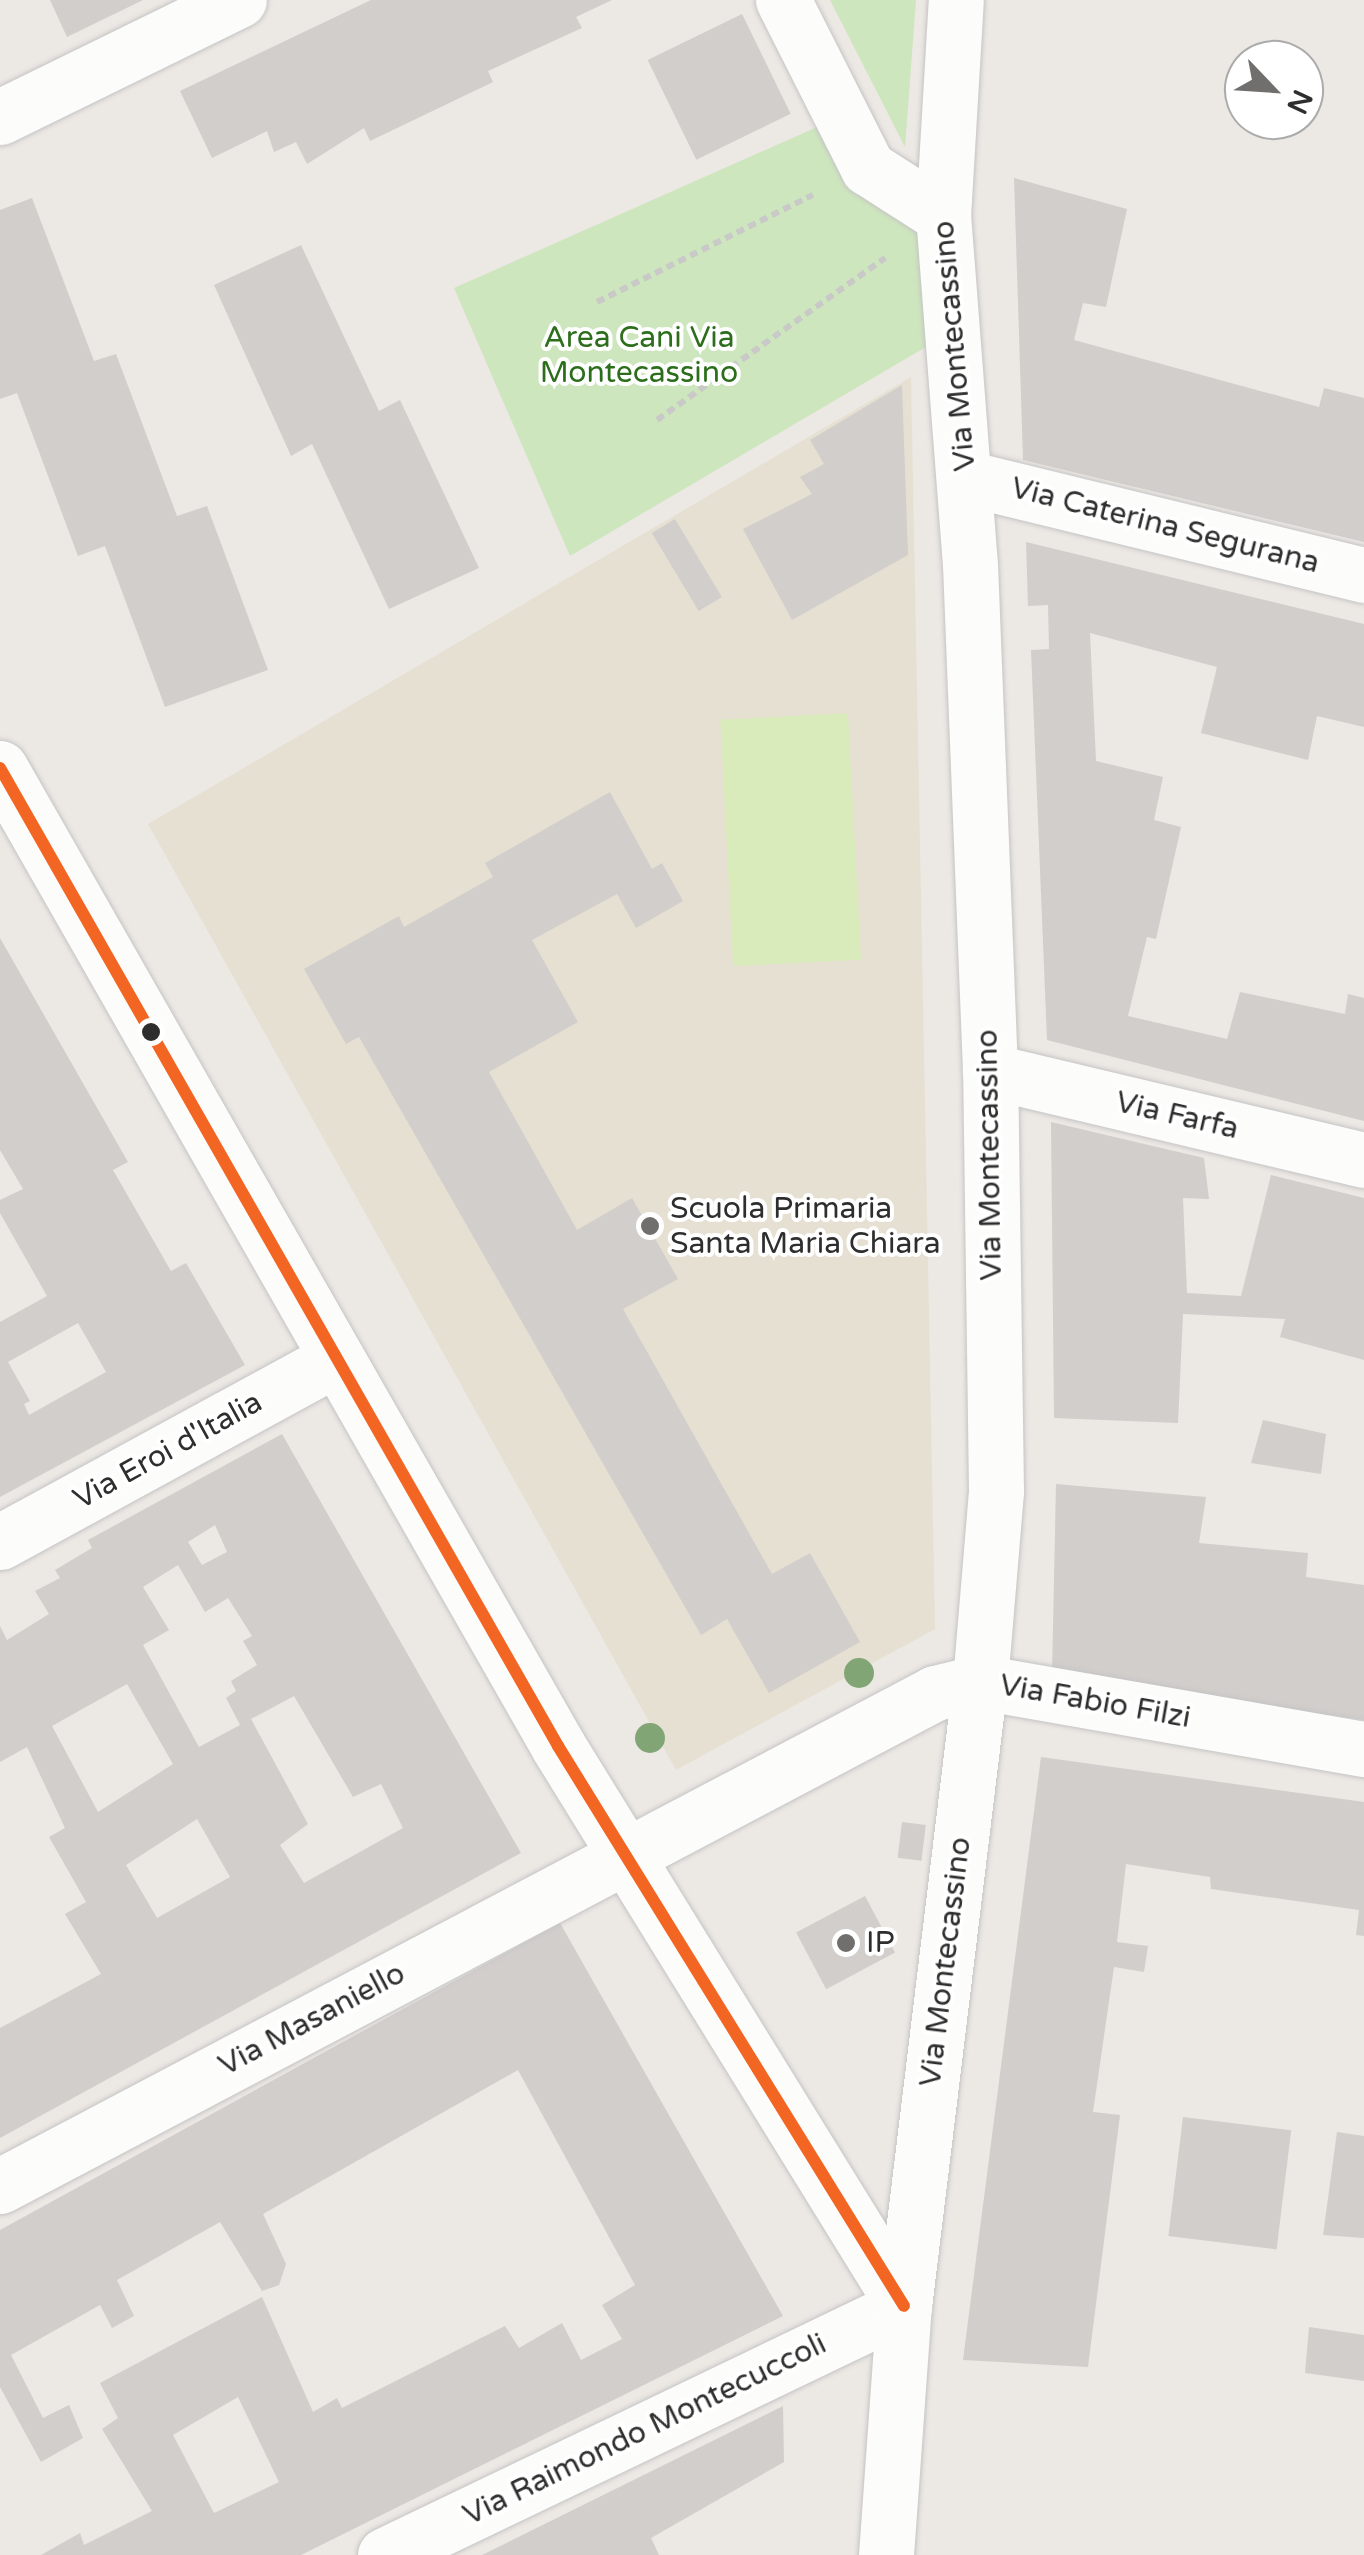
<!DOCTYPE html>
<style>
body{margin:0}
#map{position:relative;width:1364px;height:2555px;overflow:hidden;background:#ece8e4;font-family:"Varela Round",sans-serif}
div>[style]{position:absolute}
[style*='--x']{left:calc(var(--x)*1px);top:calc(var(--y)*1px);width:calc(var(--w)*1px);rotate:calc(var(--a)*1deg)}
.education>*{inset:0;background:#e6e0d3}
.green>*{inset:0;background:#cee6be}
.pitch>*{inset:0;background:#d9eabb;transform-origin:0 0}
.building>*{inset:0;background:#d1cecb;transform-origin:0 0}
.path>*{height:6px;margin-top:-3px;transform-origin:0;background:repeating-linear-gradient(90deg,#c9c9c8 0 8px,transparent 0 13px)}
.roads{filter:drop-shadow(0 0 2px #c5c4c5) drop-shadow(0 0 2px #c5c4c5)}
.minor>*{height:55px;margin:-27.5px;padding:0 27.5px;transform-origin:27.5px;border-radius:27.5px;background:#fcfcfb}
.bus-1>*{height:12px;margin:-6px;padding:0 6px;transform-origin:6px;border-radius:6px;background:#f26522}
.trees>*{width:30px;height:30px;margin:-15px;border-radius:50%;background:#82a575}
.dots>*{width:28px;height:28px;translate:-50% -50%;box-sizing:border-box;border:5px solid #fff;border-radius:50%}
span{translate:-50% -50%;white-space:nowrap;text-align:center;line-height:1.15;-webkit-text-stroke:8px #fff;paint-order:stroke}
.park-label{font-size:30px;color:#2c6e1b}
.street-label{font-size:30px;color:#2e2e2e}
.poi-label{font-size:30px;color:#2e2e2e}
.left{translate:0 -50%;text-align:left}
.north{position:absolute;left:1224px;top:40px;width:100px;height:100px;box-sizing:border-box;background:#fff;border:2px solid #ababab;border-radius:50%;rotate:115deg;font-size:28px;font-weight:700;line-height:40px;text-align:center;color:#2e2e2e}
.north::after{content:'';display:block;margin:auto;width:35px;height:45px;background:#706f6e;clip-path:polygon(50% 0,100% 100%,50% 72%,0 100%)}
</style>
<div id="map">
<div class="education">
<div style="clip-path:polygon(911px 377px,935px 1629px,676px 1770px,148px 824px)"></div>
</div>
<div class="green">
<div style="clip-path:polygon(830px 0,916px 0,905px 147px)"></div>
<div style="clip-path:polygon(817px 127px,924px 227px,936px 341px,570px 556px,454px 288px)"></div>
</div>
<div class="pitch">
<div style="left:848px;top:713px;width:247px;height:128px;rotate:87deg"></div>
</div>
<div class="building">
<div style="clip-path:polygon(50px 0,143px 0,67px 37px)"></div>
<div style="clip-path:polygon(371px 0,612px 0,576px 17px,582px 28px,488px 71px,493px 82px,370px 141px,364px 128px,307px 164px,296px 142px,274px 152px,267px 131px,212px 158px,180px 91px)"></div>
<div style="left:742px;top:14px;width:111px;height:105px;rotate:64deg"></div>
<div style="clip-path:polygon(1014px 178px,1127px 209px,1106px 307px,1083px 303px,1074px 340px,1319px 407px,1324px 388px,1364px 398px,1364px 542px,1023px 460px)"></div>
<div style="clip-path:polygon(32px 198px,94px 361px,116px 354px,177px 516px,207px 506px,268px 670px,165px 707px,105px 546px,78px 556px,17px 393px,0 399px,0 210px)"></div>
<div style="clip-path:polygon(301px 245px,379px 411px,400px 400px,479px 568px,389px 609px,312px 444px,291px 456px,214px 285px)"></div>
<div style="clip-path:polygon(902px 385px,908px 555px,792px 620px,743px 529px,812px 494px,800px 477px,824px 464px,810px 440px)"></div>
<div style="left:675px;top:519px;width:91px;height:27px;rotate:59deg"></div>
<div style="clip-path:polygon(1026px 542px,1364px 624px,1364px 727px,1317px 716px,1308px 760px,1201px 733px,1217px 667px,1090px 633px,1096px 761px,1163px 777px,1154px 820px,1181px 827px,1156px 939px,1147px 937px,1128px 1016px,1227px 1039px,1240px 992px,1345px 1014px,1348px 994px,1364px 998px,1364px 1121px,1047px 1040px,1031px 650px,1049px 649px,1048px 605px,1028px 606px)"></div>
<div style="clip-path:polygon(610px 792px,652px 869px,662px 863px,683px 901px,636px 928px,617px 894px,532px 940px,578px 1022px,489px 1072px,577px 1230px,632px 1198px,678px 1279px,623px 1309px,772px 1574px,810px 1553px,860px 1642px,769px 1693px,727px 1619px,701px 1635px,359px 1037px,346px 1044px,304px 969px,399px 916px,404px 927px,493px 877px,485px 863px)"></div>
<div style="clip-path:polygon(evenodd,0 938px,128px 1162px,113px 1170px,171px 1271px,186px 1263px,245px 1365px,0 1497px,0 1322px,47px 1296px,0 1213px,0 1200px,23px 1189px,0 1150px,0 938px,78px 1323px,106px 1372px,29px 1415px,24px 1404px,30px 1401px,8px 1362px,78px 1323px)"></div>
<div style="clip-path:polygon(1051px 1122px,1204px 1158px,1209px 1199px,1183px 1198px,1187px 1293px,1241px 1296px,1271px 1175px,1364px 1198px,1364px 1360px,1280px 1337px,1285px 1319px,1183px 1314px,1178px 1423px,1054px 1418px)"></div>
<div style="clip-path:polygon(1263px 1420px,1326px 1434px,1321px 1474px,1251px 1463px)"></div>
<div style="clip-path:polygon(evenodd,282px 1434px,521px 1853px,0 2138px,0 2028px,101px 1974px,65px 1914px,86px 1902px,49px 1837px,65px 1828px,27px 1747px,0 1762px,0 1626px,7px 1640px,49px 1614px,35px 1591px,60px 1578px,55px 1570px,92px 1548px,88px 1540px,282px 1434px,215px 1525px,227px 1552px,202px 1565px,188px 1542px,215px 1525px,282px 1434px,178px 1565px,205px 1612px,228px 1598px,252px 1636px,243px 1641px,257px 1665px,231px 1681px,236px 1691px,226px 1698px,240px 1725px,199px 1747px,143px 1645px,169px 1630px,143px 1587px,178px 1565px,282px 1434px,127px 1684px,173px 1764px,98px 1812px,52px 1726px,127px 1684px,282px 1434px,294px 1696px,353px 1797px,381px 1784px,403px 1828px,304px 1883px,280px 1845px,308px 1824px,251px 1719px,294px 1696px,282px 1434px,197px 1819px,230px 1877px,157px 1918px,126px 1865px,197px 1819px)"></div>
<div style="clip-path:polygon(1056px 1484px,1206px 1497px,1199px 1543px,1308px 1553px,1306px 1577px,1364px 1585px,1364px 1720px,1052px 1675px)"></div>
<div style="clip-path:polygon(1041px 1757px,1364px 1802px,1364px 1936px,1356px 1935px,1359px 1910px,1211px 1889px,1210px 1877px,1126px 1864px,1117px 1942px,1148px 1946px,1144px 1972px,1114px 1967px,1093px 2112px,1120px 2115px,1088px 2367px,963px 2360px)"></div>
<div style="left:902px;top:1822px;width:24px;height:36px;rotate:7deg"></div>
<div style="left:865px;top:1896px;width:64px;height:78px;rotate:62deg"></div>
<div style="clip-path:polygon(evenodd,560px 1923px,783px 2316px,301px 2555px,41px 2555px,80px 2533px,84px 2545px,152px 2511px,102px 2429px,118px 2418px,100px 2383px,262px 2297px,313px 2412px,337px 2398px,342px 2408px,505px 2326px,519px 2348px,562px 2323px,581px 2360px,622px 2339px,602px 2305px,635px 2285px,518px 2070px,263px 2214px,286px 2264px,279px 2285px,262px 2291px,220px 2222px,117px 2280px,134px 2316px,112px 2328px,100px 2305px,11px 2355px,43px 2418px,69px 2405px,83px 2438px,41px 2462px,0 2387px,0 2230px,560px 1923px,238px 2397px,279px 2482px,214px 2513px,173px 2435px,238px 2397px)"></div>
<div style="left:1183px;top:2117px;width:109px;height:120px;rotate:7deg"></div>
<div style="clip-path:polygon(1337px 2132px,1364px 2136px,1364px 2238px,1323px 2235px)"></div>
<div style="clip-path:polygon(1309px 2327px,1364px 2335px,1364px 2381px,1305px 2373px)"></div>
<div style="clip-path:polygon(783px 2406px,784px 2462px,651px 2538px,659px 2555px,482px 2555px)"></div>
</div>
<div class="path">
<div style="--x:597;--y:302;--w:241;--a:-26.4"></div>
<div style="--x:657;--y:420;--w:280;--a:-35.4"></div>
</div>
<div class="roads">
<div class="minor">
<div style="--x:783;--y:0;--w:188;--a:63.2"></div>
<div style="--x:868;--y:168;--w:89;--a:32.6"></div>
<div style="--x:0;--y:117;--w:266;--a:-26.1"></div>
<div style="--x:966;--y:478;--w:410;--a:13.7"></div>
<div style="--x:0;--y:768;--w:1126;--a:60.29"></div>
<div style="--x:558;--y:1746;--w:658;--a:58.29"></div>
<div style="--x:990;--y:1071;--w:384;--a:13.4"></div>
<div style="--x:0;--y:1542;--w:382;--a:-28.6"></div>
<div style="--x:0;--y:2186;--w:1057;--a:-27.8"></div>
<div style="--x:935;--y:1693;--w:46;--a:-13.7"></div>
<div style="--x:980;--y:1682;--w:390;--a:9.9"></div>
<div style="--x:385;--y:2555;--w:576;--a:-25.63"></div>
<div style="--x:886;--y:2555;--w:250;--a:-85.9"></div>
<div style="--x:904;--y:2306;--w:629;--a:-83.06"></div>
<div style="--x:980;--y:1682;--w:192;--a:-85.2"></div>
<div style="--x:996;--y:1491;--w:420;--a:-90.8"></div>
<div style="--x:990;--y:1071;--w:506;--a:-92.26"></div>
<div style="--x:970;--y:565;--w:350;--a:-94.4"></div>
<div style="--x:943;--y:216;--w:216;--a:-86.6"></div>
</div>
</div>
<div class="bus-1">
<div style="--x:0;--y:768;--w:1126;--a:60.29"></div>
<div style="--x:558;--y:1746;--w:658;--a:58.29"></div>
</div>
<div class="trees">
<div style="left:859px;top:1673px"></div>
<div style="left:650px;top:1738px"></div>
</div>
<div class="dots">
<div style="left:151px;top:1032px;background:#2e2e2e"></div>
<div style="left:650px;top:1226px;background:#706f6e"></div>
<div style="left:846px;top:1943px;background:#706f6e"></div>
</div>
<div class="park-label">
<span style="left:639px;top:355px">Area Cani Via<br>Montecassino</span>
</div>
<div class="street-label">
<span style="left:955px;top:346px;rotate:-95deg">Via Montecassino</span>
<span style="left:1165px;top:526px;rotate:14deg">Via Caterina Segurana</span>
<span style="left:1177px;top:1116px;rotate:13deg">Via Farfa</span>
<span style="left:990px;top:1155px;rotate:-91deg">Via Montecassino</span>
<span style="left:168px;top:1451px;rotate:-29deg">Via Eroi d'Italia</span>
<span style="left:1095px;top:1702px;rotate:10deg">Via Fabio Filzi</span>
<span style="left:946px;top:1962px;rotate:-83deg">Via Montecassino</span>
<span style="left:312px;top:2020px;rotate:-28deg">Via Masaniello</span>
<span style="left:645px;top:2430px;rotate:-26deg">Via Raimondo Montecuccoli</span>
</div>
<div class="poi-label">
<span class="left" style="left:670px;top:1226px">Scuola Primaria<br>Santa Maria Chiara</span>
<span class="left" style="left:866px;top:1943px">IP</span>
</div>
<div class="north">N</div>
</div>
